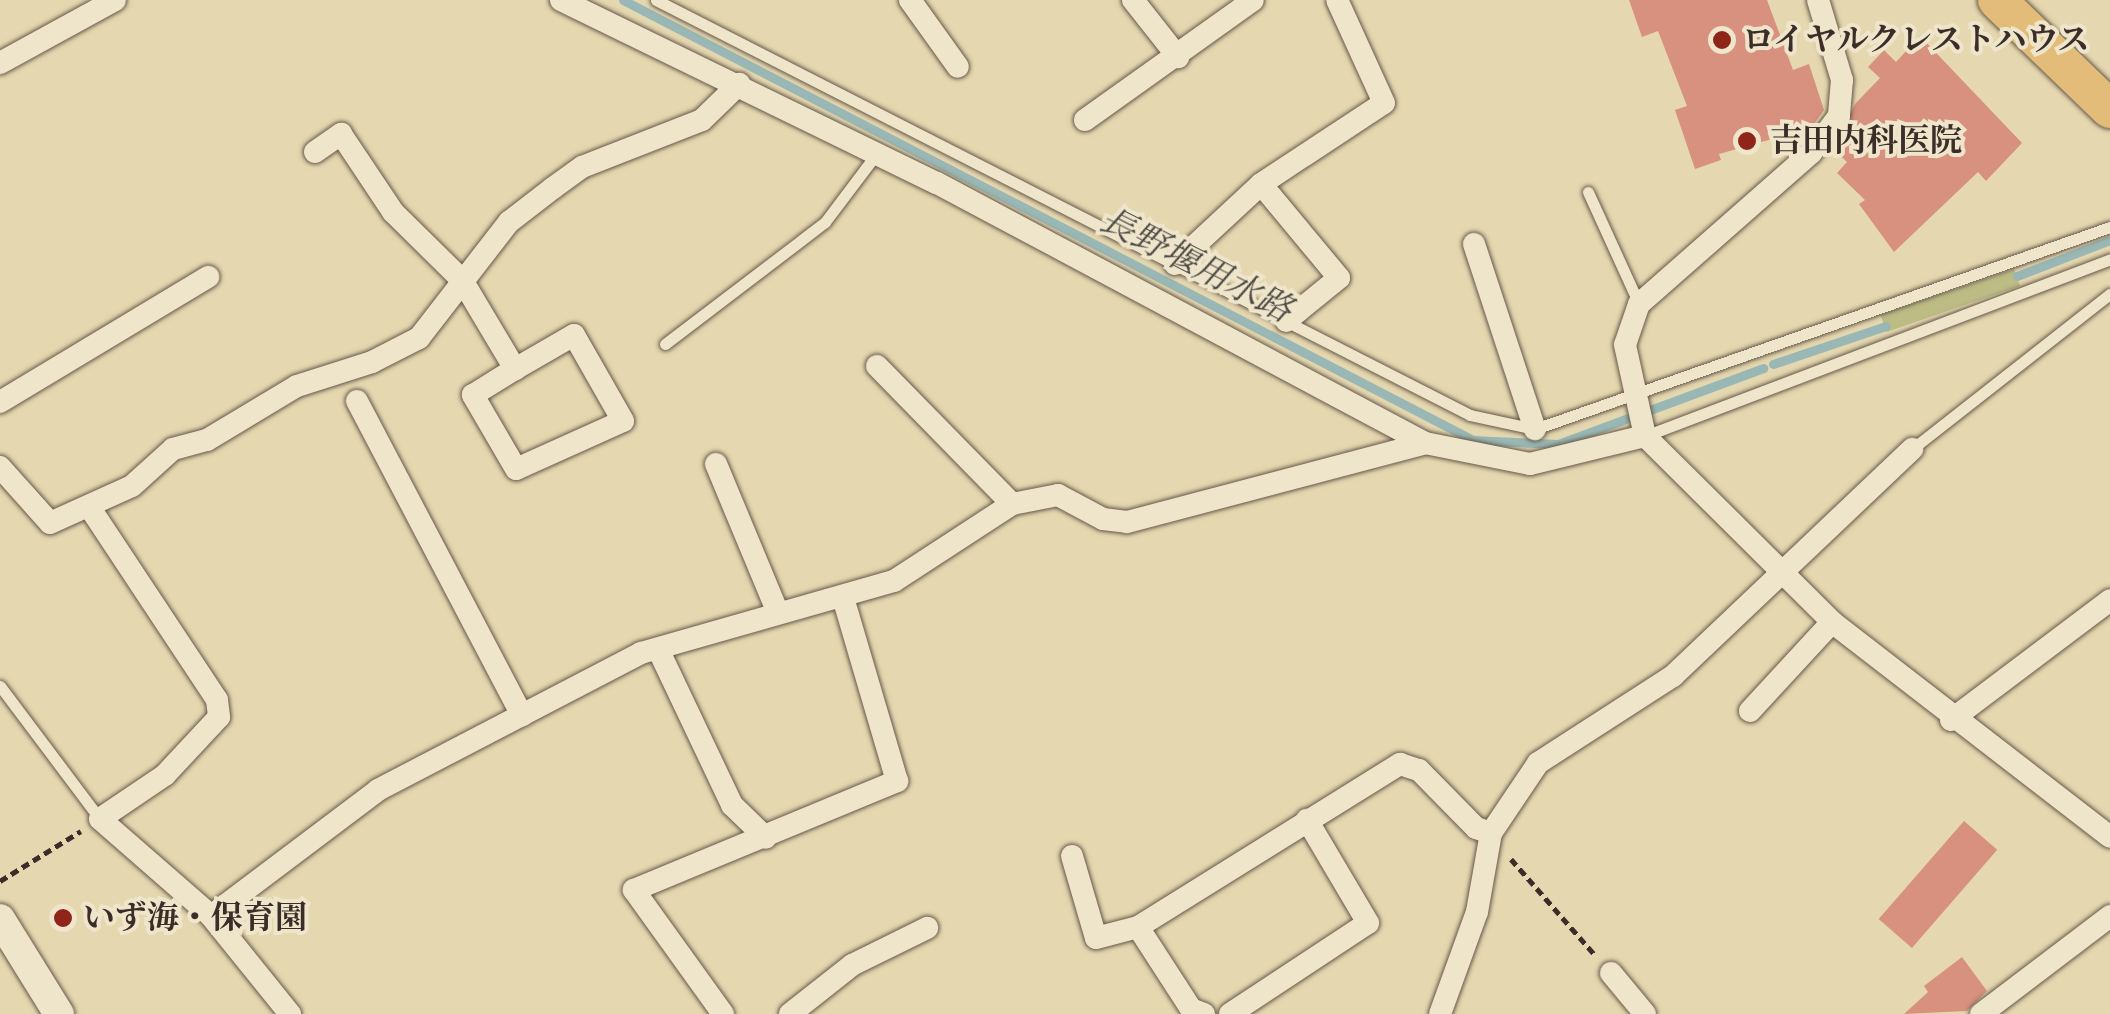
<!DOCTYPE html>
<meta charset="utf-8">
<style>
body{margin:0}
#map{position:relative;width:2110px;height:1014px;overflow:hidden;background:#e5d7af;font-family:Cardo,"Noto Serif JP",serif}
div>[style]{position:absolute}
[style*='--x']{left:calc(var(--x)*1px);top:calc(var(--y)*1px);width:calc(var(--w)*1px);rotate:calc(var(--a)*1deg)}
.green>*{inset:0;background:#bdbc85;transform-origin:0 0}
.stream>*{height:9px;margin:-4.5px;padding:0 4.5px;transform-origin:4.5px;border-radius:4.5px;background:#99b7b4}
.building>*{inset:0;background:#d7917e;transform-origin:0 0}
.path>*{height:5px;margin-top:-2.5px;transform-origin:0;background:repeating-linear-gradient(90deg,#3b2d28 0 8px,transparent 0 13px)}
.roads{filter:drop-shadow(0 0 2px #66584a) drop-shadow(0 0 2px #66584a)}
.service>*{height:11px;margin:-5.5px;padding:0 5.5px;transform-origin:5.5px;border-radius:5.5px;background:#eee5cb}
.minor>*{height:22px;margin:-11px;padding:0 11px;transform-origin:11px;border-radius:11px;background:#eee5cb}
.tertiary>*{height:30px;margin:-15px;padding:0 15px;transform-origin:15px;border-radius:15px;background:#eee5cb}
.primary>*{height:38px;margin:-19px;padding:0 19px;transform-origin:19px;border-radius:19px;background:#e2bc78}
.dots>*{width:28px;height:28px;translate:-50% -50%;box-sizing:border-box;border:5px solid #eee5cb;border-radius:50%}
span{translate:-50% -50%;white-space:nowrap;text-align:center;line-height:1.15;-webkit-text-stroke:8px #eee5cb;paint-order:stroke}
.poi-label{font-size:32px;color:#3b2d28;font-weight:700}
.left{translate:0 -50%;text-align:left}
.water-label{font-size:35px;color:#4e4944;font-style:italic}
</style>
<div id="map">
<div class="green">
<div style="left:2014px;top:269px;width:18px;height:141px;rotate:71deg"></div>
</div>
<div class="stream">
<div style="--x:623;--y:0;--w:957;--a:27.37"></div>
<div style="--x:1473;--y:440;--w:85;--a:2.7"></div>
<div style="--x:1558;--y:444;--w:219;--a:-20.3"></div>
<div style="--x:2017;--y:276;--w:100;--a:-21.2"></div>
<div style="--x:1773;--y:364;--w:119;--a:-18.6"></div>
</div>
<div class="building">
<div style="clip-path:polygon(1629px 0,1767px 0,1793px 70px,1809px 64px,1824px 110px,1811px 128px,1719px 154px,1721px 160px,1695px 169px,1675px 110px,1687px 106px,1658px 31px,1642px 37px)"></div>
<div style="clip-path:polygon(1920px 36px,2022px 143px,1986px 181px,1978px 172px,1894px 252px,1859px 204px,1865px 200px,1837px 173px,1847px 162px,1833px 149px,1855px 104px,1880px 78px,1868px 67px,1884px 50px,1896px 62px)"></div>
<div style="left:1964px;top:821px;width:44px;height:130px;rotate:41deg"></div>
<div style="clip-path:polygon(1962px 957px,1987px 991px,1967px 1011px,1904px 1014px,1928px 992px,1924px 986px)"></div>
</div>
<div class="path">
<div style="--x:1511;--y:859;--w:129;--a:48.8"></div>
<div style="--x:0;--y:881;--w:95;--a:-31.7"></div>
</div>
<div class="roads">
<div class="service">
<div style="--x:656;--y:0;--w:914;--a:27.01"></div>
<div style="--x:1470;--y:415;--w:66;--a:12.2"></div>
<div style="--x:1535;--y:429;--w:609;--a:-19.36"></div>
<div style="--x:1588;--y:192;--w:123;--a:65.5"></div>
<div style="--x:665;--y:344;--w:201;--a:-37.3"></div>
<div style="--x:825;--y:222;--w:86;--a:-53"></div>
<div style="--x:1645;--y:436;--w:498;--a:-20.8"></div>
<div style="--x:1912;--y:449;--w:251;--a:-38.1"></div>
<div style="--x:0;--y:686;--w:166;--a:53.1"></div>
</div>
<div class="minor">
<div style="--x:561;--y:0;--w:418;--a:26"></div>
<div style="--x:937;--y:183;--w:553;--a:28.05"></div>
<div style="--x:1425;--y:443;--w:107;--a:11.3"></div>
<div style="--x:1530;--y:464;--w:118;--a:-13.7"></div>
<div style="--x:910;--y:0;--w:82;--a:54.4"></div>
<div style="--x:1133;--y:0;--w:73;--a:51.7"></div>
<div style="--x:1818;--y:0;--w:84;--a:73.3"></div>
<div style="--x:1842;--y:80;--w:36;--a:95"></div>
<div style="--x:1839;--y:116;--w:46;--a:127.1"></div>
<div style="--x:1811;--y:153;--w:229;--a:138.7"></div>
<div style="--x:1639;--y:304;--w:43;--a:108.9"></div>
<div style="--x:1625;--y:345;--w:93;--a:77.6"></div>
<div style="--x:1645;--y:436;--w:264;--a:44.8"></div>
<div style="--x:1832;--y:622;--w:351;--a:37.7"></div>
<div style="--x:0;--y:63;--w:131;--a:-28.7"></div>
<div style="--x:1085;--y:120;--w:206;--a:-35.5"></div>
<div style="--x:315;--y:152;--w:32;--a:-35"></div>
<div style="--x:341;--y:134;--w:94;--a:56.3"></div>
<div style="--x:393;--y:212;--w:97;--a:44.6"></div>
<div style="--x:462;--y:280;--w:104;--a:59.2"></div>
<div style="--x:515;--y:369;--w:68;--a:-30"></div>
<div style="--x:574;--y:335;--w:99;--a:60.3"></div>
<div style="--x:623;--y:421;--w:117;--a:155.8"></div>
<div style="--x:516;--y:469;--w:86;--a:-120.2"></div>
<div style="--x:473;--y:395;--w:49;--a:-31.8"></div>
<div style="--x:1261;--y:184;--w:122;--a:50.3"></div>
<div style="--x:1339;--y:278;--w:68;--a:140.9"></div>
<div style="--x:1474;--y:244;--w:195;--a:71.8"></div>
<div style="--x:1175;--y:264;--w:117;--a:-42.9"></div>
<div style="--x:1261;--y:184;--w:147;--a:-33.4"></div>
<div style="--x:1384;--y:103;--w:113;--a:-114.5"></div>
<div style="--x:877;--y:366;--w:193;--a:45.6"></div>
<div style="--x:357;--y:401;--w:355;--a:62.3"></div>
<div style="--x:0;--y:402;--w:243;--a:-31"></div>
<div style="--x:716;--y:464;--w:161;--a:67.4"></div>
<div style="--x:0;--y:467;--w:75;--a:48.2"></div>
<div style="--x:50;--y:523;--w:90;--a:-24.3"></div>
<div style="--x:132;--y:486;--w:55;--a:-42.1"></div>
<div style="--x:173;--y:449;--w:35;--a:-15"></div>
<div style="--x:207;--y:440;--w:105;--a:-31"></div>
<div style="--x:297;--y:386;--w:79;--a:-17.7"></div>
<div style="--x:372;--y:362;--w:53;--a:-27.1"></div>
<div style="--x:419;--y:338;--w:147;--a:-52.2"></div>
<div style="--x:509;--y:222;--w:56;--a:-37.7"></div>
<div style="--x:553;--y:188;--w:36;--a:-36"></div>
<div style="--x:582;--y:167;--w:129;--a:-21.4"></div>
<div style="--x:702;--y:120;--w:52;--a:-44.2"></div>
<div style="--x:90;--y:508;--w:230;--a:56.5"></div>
<div style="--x:217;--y:700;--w:17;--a:83"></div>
<div style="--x:219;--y:717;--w:79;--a:133"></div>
<div style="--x:165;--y:775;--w:78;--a:145.9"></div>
<div style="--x:100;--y:819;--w:147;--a:41.1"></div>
<div style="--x:211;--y:916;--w:126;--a:51.1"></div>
<div style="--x:658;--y:649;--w:173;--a:64.6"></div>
<div style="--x:732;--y:805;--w:47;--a:44.1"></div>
<div style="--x:1750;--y:711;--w:121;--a:-47.3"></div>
<div style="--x:1951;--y:720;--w:199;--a:-37"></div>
<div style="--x:1072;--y:856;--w:85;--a:73.7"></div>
<div style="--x:1096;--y:938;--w:43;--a:-14.7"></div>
<div style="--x:1138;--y:927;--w:309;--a:-31.9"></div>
<div style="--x:1400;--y:764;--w:20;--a:18"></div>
<div style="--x:1419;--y:770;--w:81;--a:45.5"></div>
<div style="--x:1476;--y:828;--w:16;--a:18"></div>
<div style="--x:211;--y:916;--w:209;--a:-37"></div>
<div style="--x:378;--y:790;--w:297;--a:-27.5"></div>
<div style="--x:641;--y:653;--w:263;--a:-15.9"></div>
<div style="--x:894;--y:581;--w:141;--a:-33.1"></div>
<div style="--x:1012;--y:504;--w:47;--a:-11.1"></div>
<div style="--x:1058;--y:495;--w:51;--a:28.1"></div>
<div style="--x:1103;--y:519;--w:24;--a:7"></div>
<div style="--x:1127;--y:522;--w:308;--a:-14.8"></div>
<div style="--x:1138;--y:927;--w:98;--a:57.1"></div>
<div style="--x:1191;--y:1009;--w:14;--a:21"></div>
<div style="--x:1611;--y:973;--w:53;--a:50.3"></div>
<div style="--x:723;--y:1014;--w:153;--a:-125.7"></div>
<div style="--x:634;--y:890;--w:285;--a:-22.5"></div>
<div style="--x:897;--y:781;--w:192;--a:-106.4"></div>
<div style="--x:790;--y:1014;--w:79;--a:-38.3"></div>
<div style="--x:852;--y:965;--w:84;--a:-26.3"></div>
<div style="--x:1230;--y:1014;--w:165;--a:-33.4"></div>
<div style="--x:1368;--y:923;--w:120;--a:-120.6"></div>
<div style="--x:1440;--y:1014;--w:109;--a:-70.1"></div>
<div style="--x:1477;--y:912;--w:80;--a:-80"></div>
<div style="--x:1491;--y:833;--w:84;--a:-56.1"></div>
<div style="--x:1538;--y:763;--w:161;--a:-32.8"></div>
<div style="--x:1673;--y:676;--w:330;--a:-43.5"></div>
<div style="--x:1981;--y:1014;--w:162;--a:-37.2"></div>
</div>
<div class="tertiary">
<div style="--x:0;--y:919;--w:112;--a:58.2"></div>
</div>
<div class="primary">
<div style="--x:1997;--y:0;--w:157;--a:44"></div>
</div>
</div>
<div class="dots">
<div style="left:1722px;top:40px;background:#8f2418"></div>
<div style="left:1747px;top:141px;background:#8f2418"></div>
<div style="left:63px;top:918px;background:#8f2418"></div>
</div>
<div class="poi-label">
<span class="left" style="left:1742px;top:40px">ロイヤルクレストハウス</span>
<span class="left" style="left:1770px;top:141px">吉田内科医院</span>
<span class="left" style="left:83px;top:918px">いず海・保育園</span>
</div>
<div class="water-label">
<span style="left:1196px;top:265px;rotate:27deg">長野堰用水路</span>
</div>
</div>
